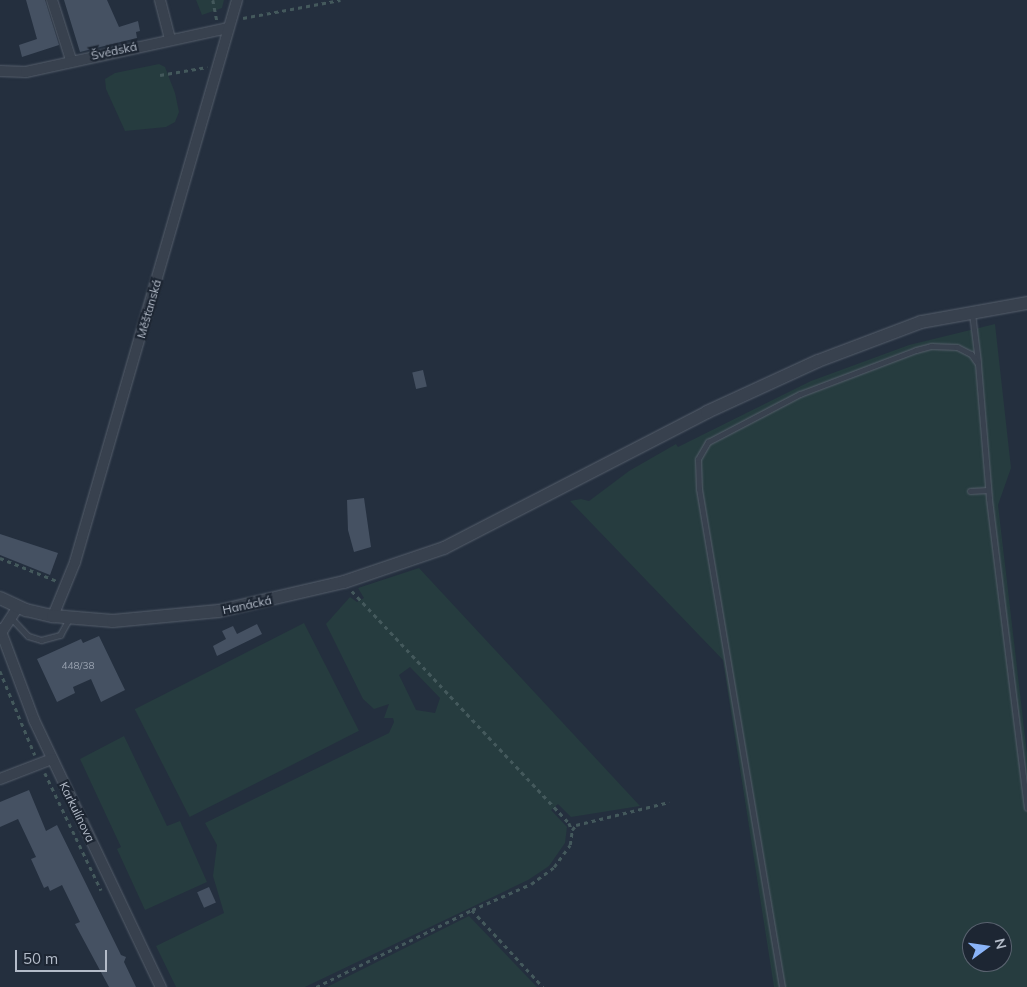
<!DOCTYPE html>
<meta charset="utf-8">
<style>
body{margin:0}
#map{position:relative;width:1027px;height:987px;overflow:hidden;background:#242f3e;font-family:Mulish,sans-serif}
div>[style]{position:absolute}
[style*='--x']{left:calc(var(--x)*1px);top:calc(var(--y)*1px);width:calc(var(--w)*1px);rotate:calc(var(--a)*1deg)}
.green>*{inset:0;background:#263c3f;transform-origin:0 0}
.building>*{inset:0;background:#455162;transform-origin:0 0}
.path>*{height:2.5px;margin-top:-1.25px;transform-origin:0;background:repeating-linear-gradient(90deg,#44595c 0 4px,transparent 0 8px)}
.roads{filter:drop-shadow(0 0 1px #565f6c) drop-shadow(0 0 1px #565f6c)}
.service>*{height:5px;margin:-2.5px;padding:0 2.5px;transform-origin:2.5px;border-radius:2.5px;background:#38414e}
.minor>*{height:10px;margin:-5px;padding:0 5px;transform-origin:5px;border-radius:5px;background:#38414e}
.tertiary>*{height:12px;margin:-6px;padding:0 6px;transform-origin:6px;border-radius:6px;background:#38414e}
span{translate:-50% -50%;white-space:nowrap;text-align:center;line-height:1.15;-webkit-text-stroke:4.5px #1d2633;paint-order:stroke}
.number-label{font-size:10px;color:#98a1af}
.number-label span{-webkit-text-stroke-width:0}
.street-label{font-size:12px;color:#b4bcc9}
.north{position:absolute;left:962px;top:922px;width:50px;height:50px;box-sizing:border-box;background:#1d2633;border:1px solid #59626f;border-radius:50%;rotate:76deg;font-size:14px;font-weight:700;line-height:20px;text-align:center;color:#b4bcc9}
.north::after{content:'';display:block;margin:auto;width:18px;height:22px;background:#8ab4f8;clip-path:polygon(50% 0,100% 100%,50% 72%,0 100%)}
.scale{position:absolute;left:15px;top:950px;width:92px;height:22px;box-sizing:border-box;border:2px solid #b4bcc9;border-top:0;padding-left:6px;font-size:15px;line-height:18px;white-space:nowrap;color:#b4bcc9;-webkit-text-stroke:4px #1d2633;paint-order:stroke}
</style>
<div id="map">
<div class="green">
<div style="clip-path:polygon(196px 0,224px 0,222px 8px,202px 15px)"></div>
<div style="clip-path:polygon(159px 64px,165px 67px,175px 93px,179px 112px,175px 122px,166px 127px,125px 131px,106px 89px,105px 79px,115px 73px)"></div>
<div style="clip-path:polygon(evenodd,995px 324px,1011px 468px,998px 505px,1027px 753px,1027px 987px,774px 987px,723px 660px,570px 501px,581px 499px,589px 501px,629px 471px,676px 444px,678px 447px,811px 381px,909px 345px,995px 324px,972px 932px,1002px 932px,1002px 962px,972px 962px,972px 932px)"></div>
<div style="clip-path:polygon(evenodd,419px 568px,640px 806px,571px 817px,558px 804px,551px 810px,567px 827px,565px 843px,549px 866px,528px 880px,305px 987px,176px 987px,156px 946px,224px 913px,213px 876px,217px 845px,205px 823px,389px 733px,394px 722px,393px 718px,384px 718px,389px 704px,374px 709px,363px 699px,326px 624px,350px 597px,357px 602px,364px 598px,358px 588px,419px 568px,410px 667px,440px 698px,435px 713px,416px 710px,399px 675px,410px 667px)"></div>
<div style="left:304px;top:623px;width:121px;height:190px;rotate:63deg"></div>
<div style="clip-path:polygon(124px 736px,167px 826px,180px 821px,207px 882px,145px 910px,117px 849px,121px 847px,80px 759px)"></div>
<div style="clip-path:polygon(469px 916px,537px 987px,327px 987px)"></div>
</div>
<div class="building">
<div style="clip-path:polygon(26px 0,45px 0,59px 45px,22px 57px,19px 45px,37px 39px)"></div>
<div style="clip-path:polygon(64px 0,107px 0,119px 27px,138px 21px,140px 31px,136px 32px,137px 38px,80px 52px)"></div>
<div style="left:423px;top:370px;width:17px;height:11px;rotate:77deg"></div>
<div style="clip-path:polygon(364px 498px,371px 547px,354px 552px,348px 530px,347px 500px)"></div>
<div style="clip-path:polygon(0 534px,58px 553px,50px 575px,0 555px)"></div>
<div style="clip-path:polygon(257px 624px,262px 634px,217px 656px,213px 646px,226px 639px,222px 631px,233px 626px,237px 634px)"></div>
<div style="clip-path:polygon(99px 636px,125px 690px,101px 702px,91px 679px,73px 687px,75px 693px,57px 702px,37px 659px,81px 639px,83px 643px)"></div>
<div style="clip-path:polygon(29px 790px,46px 831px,57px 825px,121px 955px,126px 957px,124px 962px,136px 987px,109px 987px,75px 924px,80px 922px,62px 885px,50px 891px,48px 886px,44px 888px,31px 859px,36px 857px,18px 819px,0 827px,0 802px)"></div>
<div style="left:209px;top:887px;width:17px;height:13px;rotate:66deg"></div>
</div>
<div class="path">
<div style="--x:213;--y:0;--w:21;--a:79"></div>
<div style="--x:243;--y:18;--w:99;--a:-10.5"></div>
<div style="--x:160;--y:75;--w:48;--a:-9.7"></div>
<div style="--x:0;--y:558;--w:61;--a:22"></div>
<div style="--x:352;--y:591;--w:318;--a:46.9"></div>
<div style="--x:569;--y:823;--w:8;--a:67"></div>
<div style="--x:0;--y:671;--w:91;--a:67.4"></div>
<div style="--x:45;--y:773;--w:130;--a:64.4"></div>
<div style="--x:472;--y:910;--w:64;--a:-23.8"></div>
<div style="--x:531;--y:884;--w:29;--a:-36"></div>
<div style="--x:554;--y:867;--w:27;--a:-54"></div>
<div style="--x:570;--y:845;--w:15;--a:-82"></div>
<div style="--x:572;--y:830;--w:6;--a:-51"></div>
<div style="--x:576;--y:825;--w:96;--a:-13.9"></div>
<div style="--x:316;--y:987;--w:174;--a:-26.3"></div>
<div style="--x:472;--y:910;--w:105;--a:47.3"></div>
</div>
<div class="roads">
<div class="service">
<div style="--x:972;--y:313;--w:49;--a:83"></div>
<div style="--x:970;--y:491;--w:18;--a:-3"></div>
<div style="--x:12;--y:619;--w:23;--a:47"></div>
<div style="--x:28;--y:636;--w:14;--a:17"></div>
<div style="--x:41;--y:640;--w:20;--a:-15"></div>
<div style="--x:60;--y:635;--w:18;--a:-61"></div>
<div style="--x:782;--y:987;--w:505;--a:-99.46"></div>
<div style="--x:699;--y:489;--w:30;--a:-92"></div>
<div style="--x:698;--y:459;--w:20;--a:-60"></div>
<div style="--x:708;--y:442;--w:104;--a:-27.6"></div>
<div style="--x:800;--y:394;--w:124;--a:-20.8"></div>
<div style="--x:916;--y:350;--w:16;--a:-15"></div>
<div style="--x:931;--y:346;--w:26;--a:2"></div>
<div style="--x:957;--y:347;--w:16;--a:27"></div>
<div style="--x:971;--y:354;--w:12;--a:55"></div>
<div style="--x:978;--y:364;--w:135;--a:85.3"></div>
<div style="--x:989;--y:499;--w:311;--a:83"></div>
</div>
<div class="minor">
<div style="--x:52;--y:0;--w:63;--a:72.4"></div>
<div style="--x:160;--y:0;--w:40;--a:75.6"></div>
<div style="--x:0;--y:71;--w:26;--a:2"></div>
<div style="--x:26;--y:72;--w:206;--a:-12.3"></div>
<div style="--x:53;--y:616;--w:58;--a:-67.8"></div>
<div style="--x:75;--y:562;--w:585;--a:-73.92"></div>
<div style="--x:0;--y:629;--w:97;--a:69.5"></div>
<div style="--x:34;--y:720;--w:296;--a:64.6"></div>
<div style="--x:1;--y:633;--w:31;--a:-57"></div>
<div style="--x:0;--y:779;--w:56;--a:-21"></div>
</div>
<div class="tertiary">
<div style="--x:0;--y:598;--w:29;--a:25"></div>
<div style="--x:26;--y:610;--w:28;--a:13"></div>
<div style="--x:53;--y:616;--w:60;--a:4.8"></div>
<div style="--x:113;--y:621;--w:106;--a:-5.4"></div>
<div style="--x:219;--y:611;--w:128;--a:-13.1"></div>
<div style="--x:344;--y:582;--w:106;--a:-18.8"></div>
<div style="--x:444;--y:548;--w:296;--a:-27.3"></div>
<div style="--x:707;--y:412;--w:122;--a:-24.7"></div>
<div style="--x:818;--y:361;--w:110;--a:-20.7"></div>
<div style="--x:921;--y:322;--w:108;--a:-10.2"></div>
</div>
</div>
<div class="number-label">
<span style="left:78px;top:666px">448/38</span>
</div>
<div class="street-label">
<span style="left:114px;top:51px;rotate:-12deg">Švédská</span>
<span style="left:149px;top:309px;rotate:-74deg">Měšťanská</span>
<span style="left:247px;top:605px;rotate:-12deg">Hanácká</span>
<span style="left:77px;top:812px;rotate:64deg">Karkulínova</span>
</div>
<div class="north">N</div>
<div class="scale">50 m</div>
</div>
